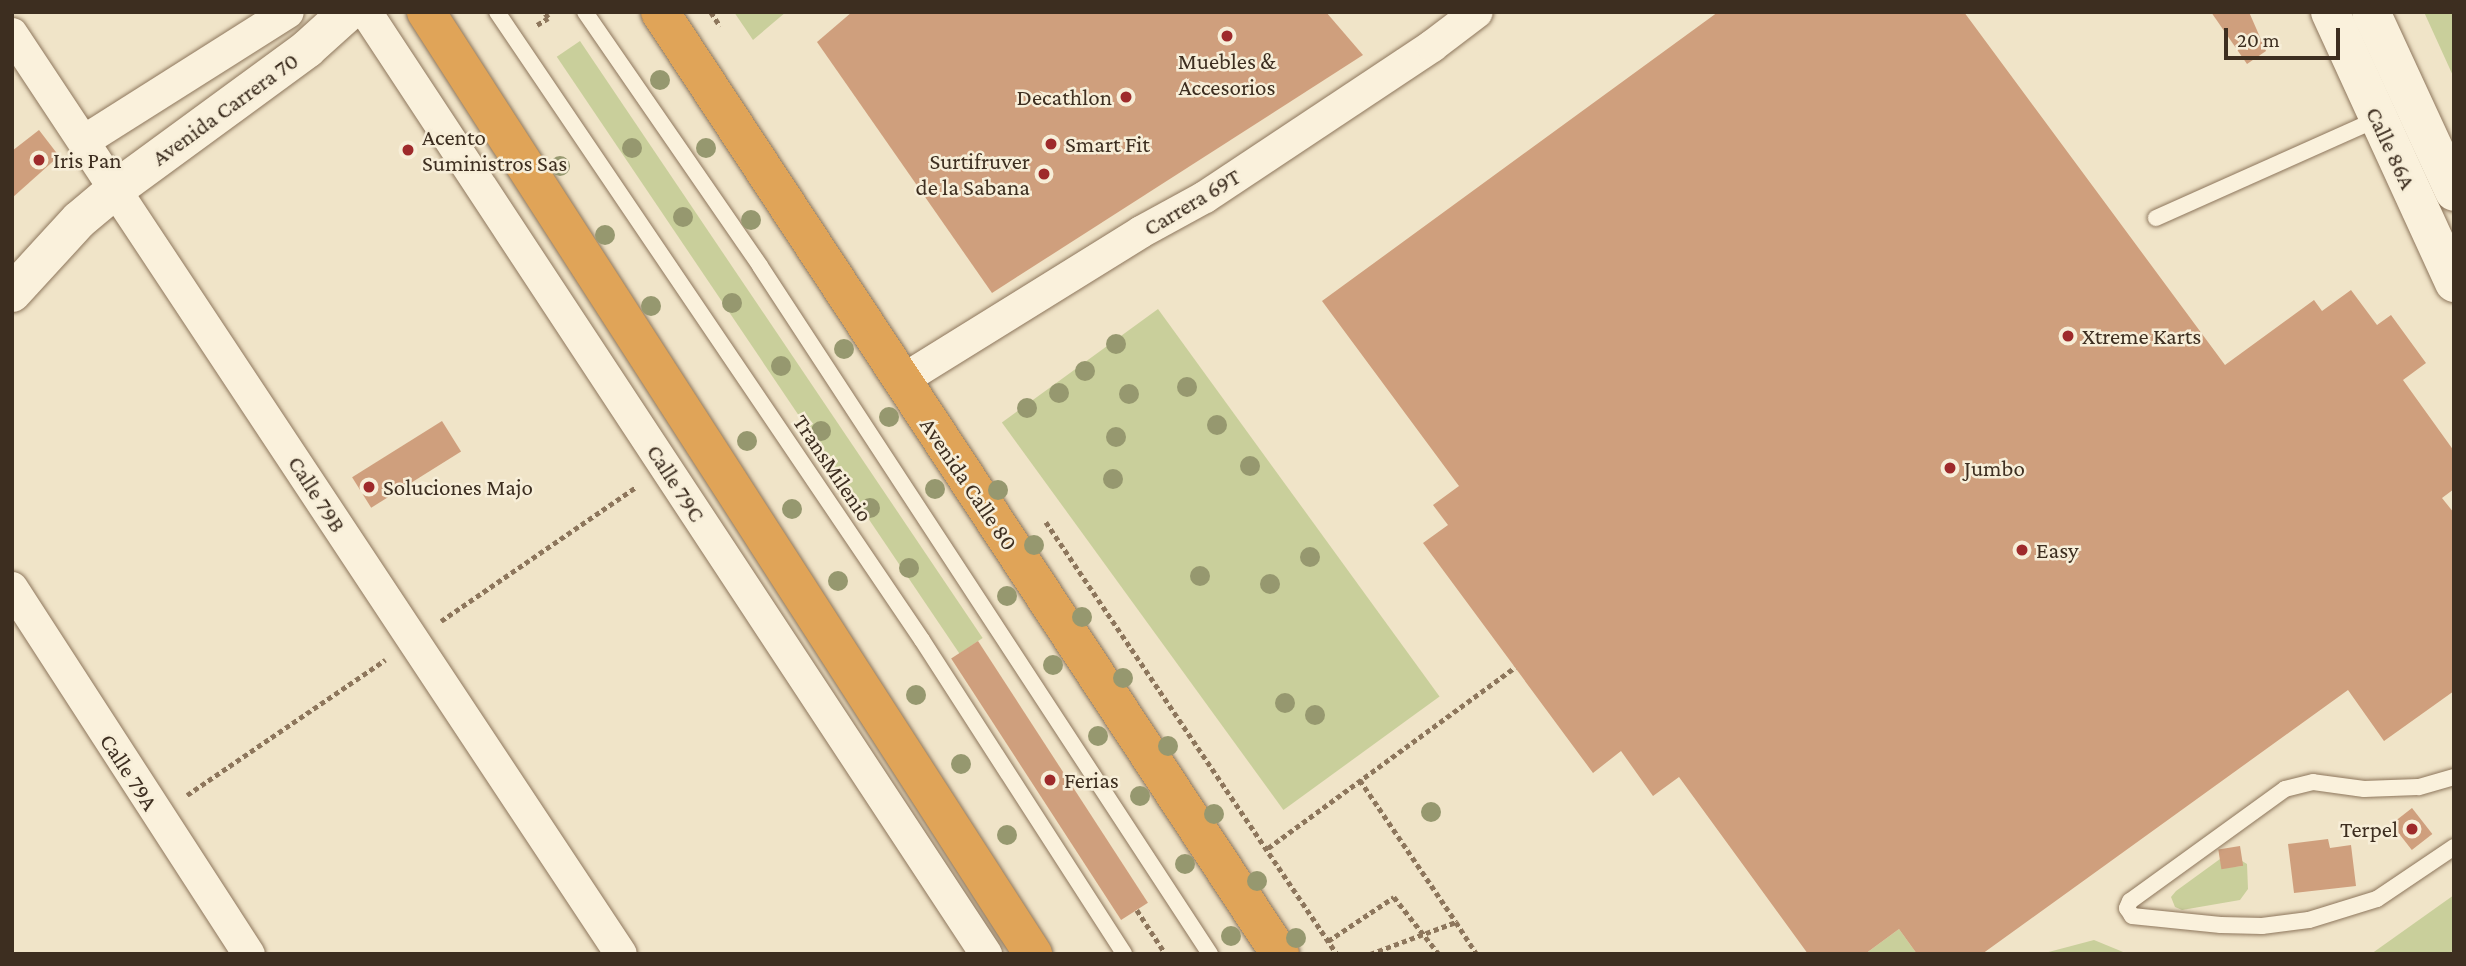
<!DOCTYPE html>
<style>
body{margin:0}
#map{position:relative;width:2466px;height:966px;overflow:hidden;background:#f0e4c8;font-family:"Crimson Pro",serif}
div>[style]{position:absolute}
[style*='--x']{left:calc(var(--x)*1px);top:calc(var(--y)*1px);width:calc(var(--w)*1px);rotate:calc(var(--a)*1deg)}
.green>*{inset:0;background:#c9cf9b;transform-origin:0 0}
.building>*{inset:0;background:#cf9f7d;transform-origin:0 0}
.path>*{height:4.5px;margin-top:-2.25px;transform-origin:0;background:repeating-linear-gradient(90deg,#8d765c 0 5px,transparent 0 8.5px)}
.roads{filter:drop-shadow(0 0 2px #8d765c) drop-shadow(0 0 2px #8d765c)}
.lane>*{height:16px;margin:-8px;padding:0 8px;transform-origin:8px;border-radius:8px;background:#faf1dc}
.street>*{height:32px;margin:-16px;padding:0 16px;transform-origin:16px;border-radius:16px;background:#faf1dc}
.secondary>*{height:38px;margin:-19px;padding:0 19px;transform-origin:19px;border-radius:19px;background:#faf1dc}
.highway>*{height:38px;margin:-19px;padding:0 19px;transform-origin:19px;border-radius:19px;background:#e0a458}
.path-bridge>*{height:4.5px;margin-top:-2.25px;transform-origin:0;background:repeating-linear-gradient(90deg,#8d765c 0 5px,transparent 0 8.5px)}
.trees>*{width:20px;height:20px;margin:-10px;border-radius:50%;background:#96986f}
.dots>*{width:19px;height:19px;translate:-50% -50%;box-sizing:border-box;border:4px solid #f7eed8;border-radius:50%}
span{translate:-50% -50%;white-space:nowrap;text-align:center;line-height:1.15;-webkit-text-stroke:5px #f7eed8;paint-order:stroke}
.poi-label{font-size:23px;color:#3d2e20}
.right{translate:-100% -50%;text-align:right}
.left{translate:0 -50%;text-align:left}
.street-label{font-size:23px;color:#3d2e20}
.frame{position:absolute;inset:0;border:14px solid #3d2e20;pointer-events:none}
.scale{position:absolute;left:2224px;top:28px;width:116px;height:32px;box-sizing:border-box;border:4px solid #3d2e20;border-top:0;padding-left:9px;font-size:21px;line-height:24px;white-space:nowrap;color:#3d2e20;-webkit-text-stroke:5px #f7eed8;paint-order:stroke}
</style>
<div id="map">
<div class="green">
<div style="clip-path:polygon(734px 12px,786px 12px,753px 40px)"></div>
<div style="clip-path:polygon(2424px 12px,2454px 12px,2454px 78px)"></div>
<div style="left:580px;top:41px;width:720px;height:28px;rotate:56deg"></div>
<div style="left:1158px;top:309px;width:479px;height:193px;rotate:54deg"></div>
<div style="clip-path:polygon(2220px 859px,2222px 868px,2242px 866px,2242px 861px,2247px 864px,2248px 889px,2240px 900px,2182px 910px,2175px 907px,2171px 897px,2176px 891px)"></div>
<div style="clip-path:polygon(2454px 895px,2454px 954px,2371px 954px)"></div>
<div style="clip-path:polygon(1899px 929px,1917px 954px,1865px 954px)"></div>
<div style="clip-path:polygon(2094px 940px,2128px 954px,2041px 954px)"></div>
</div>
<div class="building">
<div style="clip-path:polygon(852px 12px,1326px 12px,1363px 55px,992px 293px,817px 42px)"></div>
<div style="clip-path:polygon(1718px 12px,1964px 12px,2225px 365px,2314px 300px,2322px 311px,2351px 290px,2377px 325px,2391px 315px,2426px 363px,2403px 380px,2454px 451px,2454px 489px,2442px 498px,2454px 513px,2454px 691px,2384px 741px,2348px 690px,1982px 954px,1917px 954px,1899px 929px,1865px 954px,1808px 954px,1679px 777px,1653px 796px,1621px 751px,1593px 773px,1423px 543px,1448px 525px,1433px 505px,1459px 486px,1322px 301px)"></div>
<div style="clip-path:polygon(2211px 12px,2249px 12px,2266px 51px,2247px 64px)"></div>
<div style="clip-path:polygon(39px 130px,59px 156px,12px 198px,12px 151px)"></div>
<div style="left:442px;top:421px;width:36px;height:106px;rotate:58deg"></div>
<div style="left:978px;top:641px;width:312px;height:32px;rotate:57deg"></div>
<div style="left:2412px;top:808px;width:33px;height:26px;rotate:52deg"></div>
<div style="clip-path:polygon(2328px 839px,2330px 848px,2351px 845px,2356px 886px,2294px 893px,2288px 844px)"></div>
<div style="left:2240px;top:846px;width:20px;height:22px;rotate:81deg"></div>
</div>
<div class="path">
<div style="--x:711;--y:12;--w:17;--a:57"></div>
<div style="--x:537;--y:25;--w:13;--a:-32"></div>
<div style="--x:548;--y:18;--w:7;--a:-124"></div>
<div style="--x:1046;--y:522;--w:521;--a:56.04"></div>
<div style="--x:441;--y:621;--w:237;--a:-34.5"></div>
<div style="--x:1360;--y:780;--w:171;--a:55.9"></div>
<div style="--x:187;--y:795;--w:240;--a:-34.3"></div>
<div style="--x:1268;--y:848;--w:306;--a:-36.2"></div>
<div style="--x:1137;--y:910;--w:51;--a:56.9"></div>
<div style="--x:1328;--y:941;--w:79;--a:-33.7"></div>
<div style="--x:1394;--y:897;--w:73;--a:51.7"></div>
</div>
<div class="roads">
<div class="lane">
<div style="--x:497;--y:12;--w:758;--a:55.91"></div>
<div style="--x:922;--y:640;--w:373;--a:57.2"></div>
<div style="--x:585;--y:12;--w:308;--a:55.4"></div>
<div style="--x:760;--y:266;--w:822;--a:56.81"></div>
<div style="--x:2156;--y:218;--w:245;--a:-24.1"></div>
<div style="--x:2454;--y:777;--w:37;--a:164"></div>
<div style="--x:2418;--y:787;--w:54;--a:177.9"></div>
<div style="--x:2364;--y:789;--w:51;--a:-172.2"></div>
<div style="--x:2313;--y:782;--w:29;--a:166"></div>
<div style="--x:2285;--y:789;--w:191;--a:144.1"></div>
<div style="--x:2130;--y:901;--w:8;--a:113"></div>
<div style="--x:2127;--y:908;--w:9;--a:58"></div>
<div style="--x:2132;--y:916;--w:89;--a:5.8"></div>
<div style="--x:2221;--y:925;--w:41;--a:1.4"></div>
<div style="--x:2262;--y:926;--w:47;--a:-7.3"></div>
<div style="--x:2309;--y:920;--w:71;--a:-17.2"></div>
<div style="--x:2377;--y:899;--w:93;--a:-34"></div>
</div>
<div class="street">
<div style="--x:366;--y:12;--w:1128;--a:56.65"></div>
<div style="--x:12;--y:34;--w:1103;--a:56.5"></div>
<div style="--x:84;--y:141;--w:241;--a:-32.3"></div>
<div style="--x:901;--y:381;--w:282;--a:-31.8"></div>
<div style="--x:1141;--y:232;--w:73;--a:-28.7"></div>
<div style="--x:1205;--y:197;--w:273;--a:-33.6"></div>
<div style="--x:1432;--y:46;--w:56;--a:-37.1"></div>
<div style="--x:12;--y:588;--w:436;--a:57.1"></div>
</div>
<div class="secondary">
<div style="--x:2330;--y:12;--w:298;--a:65.4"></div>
<div style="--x:2371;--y:12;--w:198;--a:65.2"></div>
<div style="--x:12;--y:293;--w:99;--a:-47.5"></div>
<div style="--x:79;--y:220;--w:48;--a:-40"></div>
<div style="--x:116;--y:189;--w:237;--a:-36.2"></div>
<div style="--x:307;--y:49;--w:55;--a:-42.1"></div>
</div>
<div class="highway">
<div style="--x:426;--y:12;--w:1121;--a:57.2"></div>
<div style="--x:660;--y:12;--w:1128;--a:56.65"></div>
</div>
</div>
<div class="path-bridge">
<div style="--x:1370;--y:954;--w:92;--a:-20.4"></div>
<div style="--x:1456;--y:922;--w:38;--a:57"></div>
</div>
<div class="trees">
<div style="left:660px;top:80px"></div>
<div style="left:632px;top:148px"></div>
<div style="left:706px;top:148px"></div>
<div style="left:560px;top:166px"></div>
<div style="left:683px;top:217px"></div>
<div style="left:751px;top:220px"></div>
<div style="left:605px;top:235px"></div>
<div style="left:732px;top:303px"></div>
<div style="left:651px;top:306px"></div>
<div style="left:1116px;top:344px"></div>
<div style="left:844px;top:349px"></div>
<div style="left:781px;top:366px"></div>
<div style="left:1085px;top:371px"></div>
<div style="left:1187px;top:387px"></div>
<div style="left:1059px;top:393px"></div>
<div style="left:1129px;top:394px"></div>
<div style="left:1027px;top:408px"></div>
<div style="left:889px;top:417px"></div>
<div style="left:1217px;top:425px"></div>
<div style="left:821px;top:431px"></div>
<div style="left:1116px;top:437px"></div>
<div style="left:747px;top:441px"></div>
<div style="left:1250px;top:466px"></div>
<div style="left:1113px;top:479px"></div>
<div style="left:935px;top:489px"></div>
<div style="left:998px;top:490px"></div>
<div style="left:870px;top:508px"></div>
<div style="left:792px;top:509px"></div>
<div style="left:1034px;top:545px"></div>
<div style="left:1310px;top:557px"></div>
<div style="left:909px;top:568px"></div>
<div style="left:1200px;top:576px"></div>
<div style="left:838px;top:581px"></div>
<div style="left:1270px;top:584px"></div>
<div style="left:1007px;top:596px"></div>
<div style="left:1082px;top:617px"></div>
<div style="left:1053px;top:665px"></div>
<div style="left:1123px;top:678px"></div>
<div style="left:916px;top:695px"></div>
<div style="left:1285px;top:703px"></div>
<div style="left:1315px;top:715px"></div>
<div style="left:1098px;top:736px"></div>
<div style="left:1168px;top:746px"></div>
<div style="left:961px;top:764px"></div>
<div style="left:1140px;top:796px"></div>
<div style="left:1431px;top:812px"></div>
<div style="left:1214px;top:814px"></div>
<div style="left:1007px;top:835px"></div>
<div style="left:1185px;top:864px"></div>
<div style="left:1257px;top:881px"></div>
<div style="left:1231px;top:936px"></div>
<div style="left:1296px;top:938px"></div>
</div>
<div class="dots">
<div style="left:1227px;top:36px;background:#9e2a2b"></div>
<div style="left:1126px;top:97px;background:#9e2a2b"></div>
<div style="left:1051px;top:144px;background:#9e2a2b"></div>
<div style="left:408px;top:150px;background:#9e2a2b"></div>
<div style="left:39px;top:160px;background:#9e2a2b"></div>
<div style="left:1044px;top:174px;background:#9e2a2b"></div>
<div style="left:2068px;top:336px;background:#9e2a2b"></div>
<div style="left:1950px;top:468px;background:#9e2a2b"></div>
<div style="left:369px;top:487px;background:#9e2a2b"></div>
<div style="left:2022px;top:550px;background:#9e2a2b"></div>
<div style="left:1050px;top:780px;background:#9e2a2b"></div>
<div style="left:2412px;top:829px;background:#9e2a2b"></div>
</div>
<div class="poi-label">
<span style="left:1227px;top:74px">Muebles &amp;<br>Accesorios</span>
<span class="right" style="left:1112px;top:97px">Decathlon</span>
<span class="left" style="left:422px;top:150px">Acento<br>Suministros Sas</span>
<span class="left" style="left:1065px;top:144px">Smart Fit</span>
<span class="left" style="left:53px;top:160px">Iris Pan</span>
<span class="right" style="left:1030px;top:174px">Surtifruver<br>de la Sabana</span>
<span class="left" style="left:2082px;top:336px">Xtreme Karts</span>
<span class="left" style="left:1964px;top:468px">Jumbo</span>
<span class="left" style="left:383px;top:487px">Soluciones Majo</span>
<span class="left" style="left:2036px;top:550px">Easy</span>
<span class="left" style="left:1064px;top:780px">Ferias</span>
<span class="right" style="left:2398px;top:829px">Terpel</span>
</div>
<div class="street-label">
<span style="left:225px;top:109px;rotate:-36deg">Avenida Carrera 70</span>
<span style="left:2391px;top:148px;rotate:65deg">Calle 86A</span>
<span style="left:1192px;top:202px;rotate:-31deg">Carrera 69T</span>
<span style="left:833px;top:468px;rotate:56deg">TransMilenio</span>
<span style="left:676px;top:483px;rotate:57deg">Calle 79C</span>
<span style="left:969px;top:484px;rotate:56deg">Avenida Calle 80</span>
<span style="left:317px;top:494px;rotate:57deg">Calle 79B</span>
<span style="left:129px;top:772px;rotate:57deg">Calle 79A</span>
</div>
<div class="frame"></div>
<div class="scale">20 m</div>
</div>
